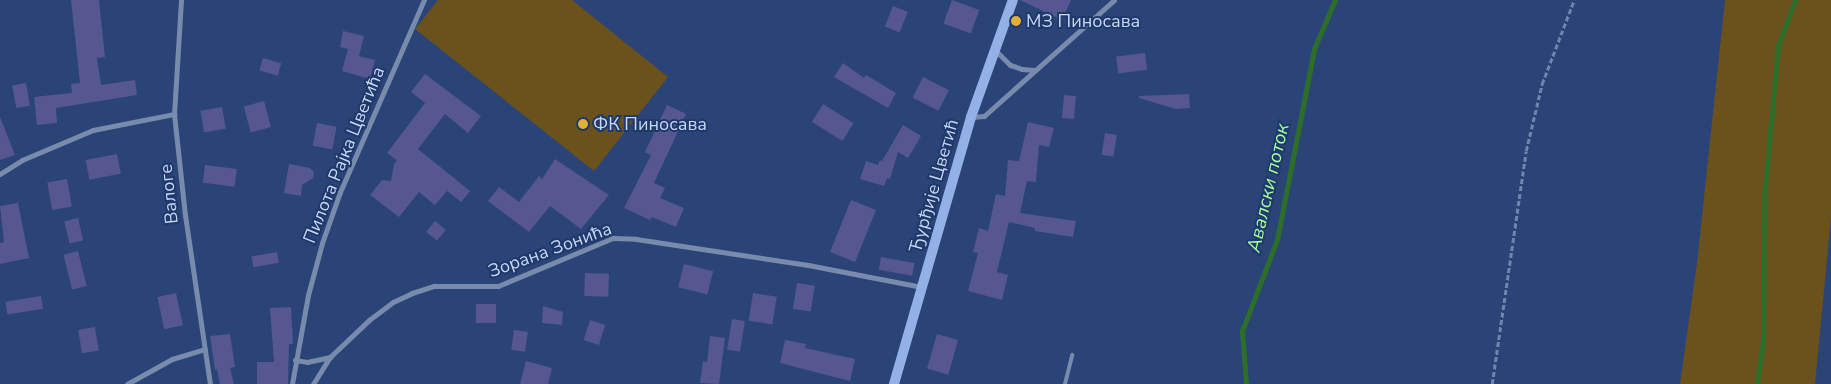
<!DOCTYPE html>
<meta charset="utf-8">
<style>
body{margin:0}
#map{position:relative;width:1831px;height:384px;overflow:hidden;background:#2a4477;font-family:"Nunito Sans",sans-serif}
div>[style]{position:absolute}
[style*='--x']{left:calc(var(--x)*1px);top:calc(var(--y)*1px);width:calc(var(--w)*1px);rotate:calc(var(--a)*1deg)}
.green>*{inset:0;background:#6b511c}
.stream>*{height:4.5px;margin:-2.25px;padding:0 2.25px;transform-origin:2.25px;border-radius:2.25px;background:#2d6f2a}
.building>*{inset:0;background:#565690;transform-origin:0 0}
.path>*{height:2.5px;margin-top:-1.25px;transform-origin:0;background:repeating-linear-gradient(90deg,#6f84ae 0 5px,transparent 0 7.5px)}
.lane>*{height:4px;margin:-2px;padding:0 2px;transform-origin:2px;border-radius:2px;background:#798bad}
.street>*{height:5px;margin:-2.5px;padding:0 2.5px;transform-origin:2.5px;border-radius:2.5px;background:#798bad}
.secondary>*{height:10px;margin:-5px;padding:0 5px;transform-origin:5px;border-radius:5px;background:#94b1e7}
.dots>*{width:14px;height:14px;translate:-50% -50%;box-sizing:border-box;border:2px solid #20396b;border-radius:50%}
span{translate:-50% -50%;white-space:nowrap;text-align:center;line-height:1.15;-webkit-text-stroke:4px #20396b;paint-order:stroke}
.poi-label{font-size:18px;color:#c7d7f6}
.left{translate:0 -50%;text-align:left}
.street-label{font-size:18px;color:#c7d7f6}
.water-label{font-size:19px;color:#a5fd9e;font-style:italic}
</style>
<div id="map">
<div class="green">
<div style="clip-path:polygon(438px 0,572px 0,668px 77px,594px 171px,415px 29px)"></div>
<div style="clip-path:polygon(1725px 0,1831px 0,1831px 218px,1815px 384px,1680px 384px,1697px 263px)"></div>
</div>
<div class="stream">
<div style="--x:1246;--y:384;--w:53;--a:-94.3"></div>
<div style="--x:1242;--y:331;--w:97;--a:-69"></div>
<div style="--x:1277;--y:240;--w:195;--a:-79"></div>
<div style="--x:1314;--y:49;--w:53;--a:-66.8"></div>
<div style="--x:1757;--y:384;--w:44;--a:-82.2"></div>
<div style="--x:1763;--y:340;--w:141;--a:-89.6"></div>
<div style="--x:1764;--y:199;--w:154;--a:-84.8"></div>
<div style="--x:1778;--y:46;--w:49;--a:-69.7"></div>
</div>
<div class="building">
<div style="clip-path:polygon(71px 0,99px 0,105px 57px,97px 58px,101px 85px,135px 80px,137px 95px,56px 108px,57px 123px,37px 125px,34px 97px,72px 93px,71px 84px,80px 83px)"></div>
<div style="left:952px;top:0;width:29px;height:25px;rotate:20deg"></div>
<div style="clip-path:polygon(1020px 0,1071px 0,1062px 20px)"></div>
<div style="left:893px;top:6px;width:16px;height:22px;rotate:22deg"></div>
<div style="clip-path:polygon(343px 31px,364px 36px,359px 56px,375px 60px,370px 79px,342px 71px,348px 49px,340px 47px)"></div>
<div style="left:1145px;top:53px;width:17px;height:29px;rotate:83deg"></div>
<div style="left:263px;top:58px;width:19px;height:13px;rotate:16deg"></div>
<div style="clip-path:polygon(843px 63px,864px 78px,866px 75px,896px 93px,888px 108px,834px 77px)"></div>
<div style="clip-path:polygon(425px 74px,481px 116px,468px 133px,445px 114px,418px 149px,470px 191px,461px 202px,447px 191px,435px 205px,419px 192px,399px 217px,370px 195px,382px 180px,391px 181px,394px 164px,397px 160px,387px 153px,425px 103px,411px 92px)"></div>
<div style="left:923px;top:77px;width:29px;height:23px;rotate:27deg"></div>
<div style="left:26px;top:83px;width:23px;height:14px;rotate:80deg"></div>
<div style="clip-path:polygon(1189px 94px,1190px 108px,1176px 109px,1139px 98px,1139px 96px)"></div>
<div style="left:1064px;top:95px;width:12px;height:23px;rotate:5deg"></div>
<div style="left:264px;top:101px;width:27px;height:21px;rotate:75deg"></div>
<div style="left:823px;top:104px;width:36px;height:21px;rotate:32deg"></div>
<div style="clip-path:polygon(667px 105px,686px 114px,654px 183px,665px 188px,660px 198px,684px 208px,676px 227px,652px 217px,650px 220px,624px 208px,651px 155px,645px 152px)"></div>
<div style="left:222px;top:107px;width:22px;height:22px;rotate:80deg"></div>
<div style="clip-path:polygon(0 117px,15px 155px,0 160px)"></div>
<div style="clip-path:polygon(1028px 122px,1054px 128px,1049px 147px,1039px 145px,1036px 182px,1027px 181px,1020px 213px,1076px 221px,1073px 237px,1035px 231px,1035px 228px,1009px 222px,997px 272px,1008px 275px,1002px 300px,968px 291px,978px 253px,973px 252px,979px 228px,988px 231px,996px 194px,1005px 196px,1008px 160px,1019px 161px)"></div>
<div style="left:317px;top:123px;width:20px;height:23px;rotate:11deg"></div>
<div style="clip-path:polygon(903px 125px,921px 136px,908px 158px,898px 152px,890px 179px,887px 178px,884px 186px,860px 179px,866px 161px,878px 165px,880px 160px,882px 161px)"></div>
<div style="left:1105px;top:133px;width:12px;height:22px;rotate:9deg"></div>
<div style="left:117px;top:154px;width:20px;height:32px;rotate:79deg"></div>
<div style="clip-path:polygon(555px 159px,609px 195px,581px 229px,550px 206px,529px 232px,488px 201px,499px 187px,519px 202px,539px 176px,542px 179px)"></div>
<div style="clip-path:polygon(289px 164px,310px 168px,314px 172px,313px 178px,302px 185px,301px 196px,284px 193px)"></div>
<div style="left:205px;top:165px;width:32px;height:18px;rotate:7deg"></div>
<div style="left:67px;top:179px;width:28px;height:20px;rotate:80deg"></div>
<div style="left:851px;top:200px;width:27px;height:56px;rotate:22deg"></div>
<div style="clip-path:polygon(18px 203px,29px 258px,0 264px,0 243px,4px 242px,0 206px)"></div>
<div style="left:78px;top:218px;width:23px;height:14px;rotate:77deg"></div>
<div style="left:435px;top:221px;width:14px;height:14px;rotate:39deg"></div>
<div style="left:78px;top:251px;width:36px;height:15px;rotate:76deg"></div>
<div style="left:277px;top:252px;width:11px;height:26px;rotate:80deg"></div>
<div style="left:881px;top:257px;width:34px;height:13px;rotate:10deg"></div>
<div style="left:684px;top:264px;width:30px;height:24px;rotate:14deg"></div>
<div style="left:585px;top:273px;width:24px;height:23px;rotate:2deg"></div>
<div style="left:797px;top:283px;width:18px;height:26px;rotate:9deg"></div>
<div style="left:176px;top:293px;width:33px;height:19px;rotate:78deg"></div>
<div style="left:753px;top:293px;width:24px;height:28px;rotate:9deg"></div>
<div style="left:41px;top:296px;width:13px;height:36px;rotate:81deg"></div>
<div style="left:476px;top:304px;width:20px;height:19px"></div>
<div style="clip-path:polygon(543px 306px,563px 312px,562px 325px,542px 323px)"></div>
<div style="clip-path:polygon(291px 307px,293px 344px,289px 344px,288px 384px,257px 384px,257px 362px,274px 362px,270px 308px)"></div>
<div style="left:732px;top:319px;width:13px;height:31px;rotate:9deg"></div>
<div style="left:590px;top:320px;width:16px;height:21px;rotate:18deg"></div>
<div style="left:95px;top:327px;width:24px;height:17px;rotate:81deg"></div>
<div style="left:514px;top:330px;width:14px;height:20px;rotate:8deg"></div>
<div style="clip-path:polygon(230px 334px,235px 367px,230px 368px,234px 384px,220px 384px,217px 369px,215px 370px,210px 336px)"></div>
<div style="left:937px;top:334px;width:22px;height:36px;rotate:16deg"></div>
<div style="clip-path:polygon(710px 336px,725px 338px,719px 384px,700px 383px,703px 361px,707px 362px)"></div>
<div style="clip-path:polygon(785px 340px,806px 344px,805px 348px,855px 359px,850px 381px,780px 363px)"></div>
<div style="clip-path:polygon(526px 361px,552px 368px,548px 384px,520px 384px)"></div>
</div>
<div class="path">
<div style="--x:1492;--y:384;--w:235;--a:-81.7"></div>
<div style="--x:1526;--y:151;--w:69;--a:-76.6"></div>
<div style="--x:1542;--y:84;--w:90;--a:-69.1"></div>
</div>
<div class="lane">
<div style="--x:1065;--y:384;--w:30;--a:-76"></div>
</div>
<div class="street">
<div style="--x:181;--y:0;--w:114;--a:93.5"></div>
<div style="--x:174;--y:114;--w:102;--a:83.8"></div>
<div style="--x:185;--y:215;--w:171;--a:81.6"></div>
<div style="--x:995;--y:50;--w:21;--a:45"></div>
<div style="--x:1010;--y:65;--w:13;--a:18"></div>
<div style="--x:1022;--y:69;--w:12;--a:5"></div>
<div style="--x:971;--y:117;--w:13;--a:-4"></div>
<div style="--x:984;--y:116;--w:174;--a:-41.7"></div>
<div style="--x:0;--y:174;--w:26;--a:-32"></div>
<div style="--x:22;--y:160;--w:77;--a:-22.9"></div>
<div style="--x:93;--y:130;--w:83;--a:-11.2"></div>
<div style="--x:295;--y:360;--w:12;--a:9"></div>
<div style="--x:307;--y:362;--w:24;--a:-12"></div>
<div style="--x:127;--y:384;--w:51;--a:-29.1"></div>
<div style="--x:172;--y:359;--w:34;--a:-17"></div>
<div style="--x:292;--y:384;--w:90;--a:-79.8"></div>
<div style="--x:308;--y:295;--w:54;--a:-74.9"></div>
<div style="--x:322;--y:243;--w:54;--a:-70.6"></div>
<div style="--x:340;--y:192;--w:210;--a:-66.4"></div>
<div style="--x:313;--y:384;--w:32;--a:-58"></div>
<div style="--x:330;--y:357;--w:54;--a:-43.5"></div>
<div style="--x:369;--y:320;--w:30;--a:-37"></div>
<div style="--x:393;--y:302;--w:21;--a:-25"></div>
<div style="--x:412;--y:293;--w:23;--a:-18"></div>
<div style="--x:434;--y:286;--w:64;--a:0"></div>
<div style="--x:498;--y:286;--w:125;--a:-22.7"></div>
<div style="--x:613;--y:238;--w:23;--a:2"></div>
<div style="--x:636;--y:239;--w:174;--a:8.6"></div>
<div style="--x:808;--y:265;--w:116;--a:10.9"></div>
</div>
<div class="secondary">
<div style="--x:894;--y:384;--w:278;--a:-73.9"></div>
<div style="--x:971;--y:117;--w:124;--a:-70.3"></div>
</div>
<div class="dots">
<div style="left:1016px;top:21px;background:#e4ad35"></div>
<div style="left:583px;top:124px;background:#e4ad35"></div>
</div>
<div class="poi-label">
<span class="left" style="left:1026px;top:21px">МЗ Пиносава</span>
<span class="left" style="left:593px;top:124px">ФК Пиносава</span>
</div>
<div class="street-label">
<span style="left:344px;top:155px;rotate:-68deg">Пилота Рајка Цветића</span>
<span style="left:934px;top:186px;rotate:-74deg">Ђурђије Цветић</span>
<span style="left:169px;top:194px;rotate:-96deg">Валоге</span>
<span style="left:550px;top:250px;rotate:-20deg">Зорана Зонића</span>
</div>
<div class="water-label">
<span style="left:1269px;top:188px;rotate:-77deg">Авалски поток</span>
</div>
</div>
